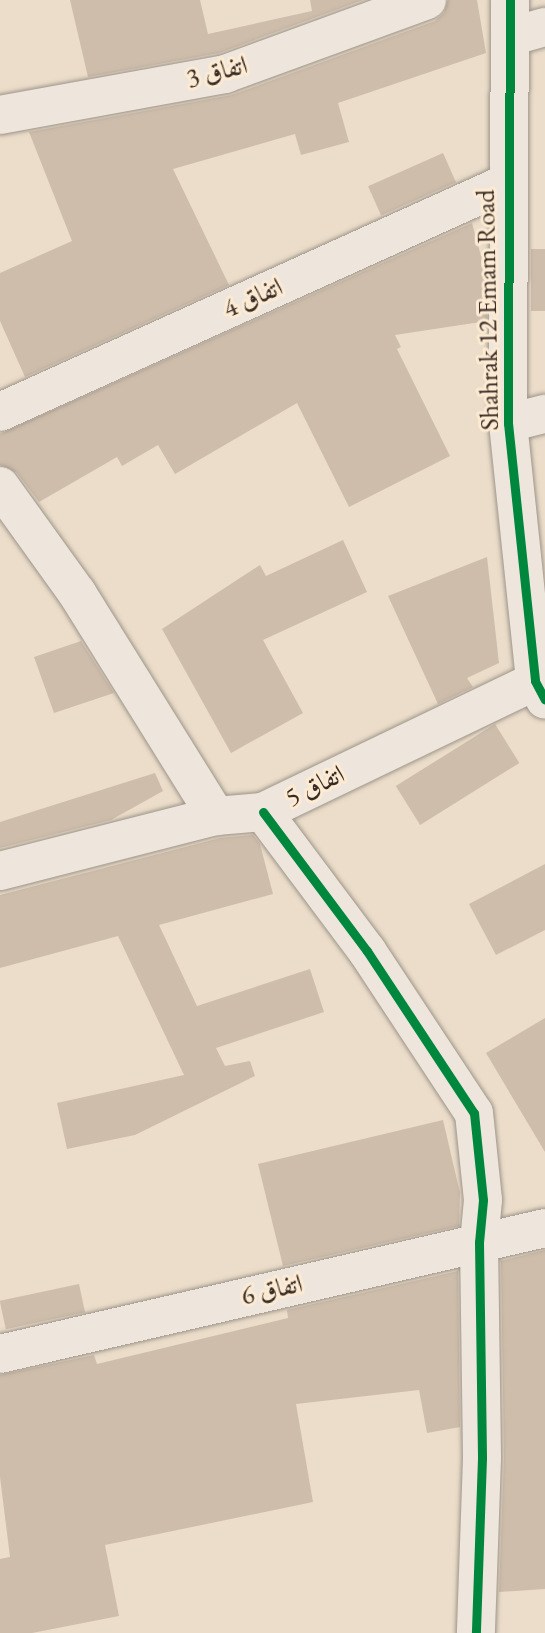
<!DOCTYPE html>
<meta charset="utf-8">
<style>
body{margin:0}
#map{position:relative;width:545px;height:1633px;overflow:hidden;background:#ebddc9;font-family:"EB Garamond",Amiri,serif}
div>[style]{position:absolute}
[style*='--x']{left:calc(var(--x)*1px);top:calc(var(--y)*1px);width:calc(var(--w)*1px);rotate:calc(var(--a)*1deg)}
.building>*{inset:0;background:#cebdab;transform-origin:0 0}
.roads{filter:drop-shadow(0 0 2px #9d9489) drop-shadow(0 0 2px #9d9489)}
.minor>*{height:38px;margin:-19px;padding:0 19px;transform-origin:19px;border-radius:19px;background:#eee6dd}
.cycleway>*{height:9px;margin:-4.5px;padding:0 4.5px;transform-origin:4.5px;border-radius:4.5px;background:#00873e}
span{translate:-50% -50%;white-space:nowrap;text-align:center;line-height:1.15;-webkit-text-stroke:6px #fcebd2;paint-order:stroke}
.street-label{font-size:26px;color:#382b25}
</style>
<div id="map">
<div class="building">
<div style="clip-path:polygon(70px 0,200px 0,208px 34px,312px 11px,310px 0,363px 0,219px 53px,88px 77px)"></div>
<div style="clip-path:polygon(448px 0,477px 0,486px 53px,338px 103px,349px 142px,301px 155px,295px 134px,173px 169px,229px 285px,25px 377px,0 321px,0 273px,72px 241px,29px 132px,232px 95px,435px 21px,444px 13px)"></div>
<div style="left:443px;top:153px;width:32px;height:82px;rotate:66deg"></div>
<div style="clip-path:polygon(472px 223px,481px 256px,487px 255px,487px 321px,395px 335px,401px 347px,397px 349px,450px 456px,349px 507px,297px 403px,175px 474px,158px 445px,122px 466px,117px 457px,39px 502px,17px 473px,0 465px,0 434px)"></div>
<div style="left:545px;top:249px;width:62px;height:14px;rotate:90deg"></div>
<div style="clip-path:polygon(343px 540px,367px 592px,263px 640px,303px 713px,231px 753px,162px 629px,260px 565px,266px 576px)"></div>
<div style="clip-path:polygon(487px 557px,499px 663px,467px 678px,473px 687px,438px 704px,388px 596px)"></div>
<div style="clip-path:polygon(81px 641px,114px 693px,54px 713px,34px 657px)"></div>
<div style="left:495px;top:724px;width:46px;height:117px;rotate:58deg"></div>
<div style="clip-path:polygon(155px 773px,163px 791px,111px 820px,0 848px,0 822px)"></div>
<div style="clip-path:polygon(253px 835px,260px 844px,273px 894px,159px 925px,197px 1006px,310px 969px,324px 1012px,216px 1048px,225px 1066px,250px 1061px,255px 1076px,135px 1135px,67px 1149px,57px 1103px,184px 1075px,118px 936px,0 968px,0 895px,220px 838px)"></div>
<div style="clip-path:polygon(545px 864px,545px 930px,496px 955px,469px 904px)"></div>
<div style="clip-path:polygon(545px 1018px,545px 1152px,486px 1053px)"></div>
<div style="clip-path:polygon(443px 1120px,460px 1193px,459px 1226px,283px 1266px,258px 1164px)"></div>
<div style="clip-path:polygon(545px 1250px,545px 1589px,499px 1592px,504px 1458px,501px 1261px)"></div>
<div style="clip-path:polygon(458px 1271px,460px 1427px,427px 1433px,419px 1390px,296px 1404px,313px 1502px,105px 1545px,119px 1616px,32px 1633px,0 1633px,0 1559px,10px 1557px,0 1477px,0 1375px,94px 1355px,97px 1364px,288px 1318px,287px 1310px)"></div>
<div style="left:79px;top:1284px;width:29px;height:81px;rotate:78deg"></div>
</div>
<div class="roads">
<div class="minor">
<div style="--x:510;--y:0;--w:423;--a:90.3"></div>
<div style="--x:508;--y:423;--w:259;--a:84"></div>
<div style="--x:535;--y:681;--w:21;--a:62"></div>
<div style="--x:513;--y:36;--w:33;--a:-16"></div>
<div style="--x:0;--y:115;--w:229;--a:-10.3"></div>
<div style="--x:225;--y:74;--w:215;--a:-20.1"></div>
<div style="--x:0;--y:412;--w:556;--a:-24.31"></div>
<div style="--x:508;--y:423;--w:38;--a:-14"></div>
<div style="--x:0;--y:486;--w:132;--a:54.3"></div>
<div style="--x:77;--y:593;--w:263;--a:58.1"></div>
<div style="--x:263;--y:812;--w:174;--a:53.2"></div>
<div style="--x:367;--y:951;--w:194;--a:56.6"></div>
<div style="--x:474;--y:1113;--w:87;--a:84.1"></div>
<div style="--x:483;--y:1200;--w:42;--a:95.4"></div>
<div style="--x:479;--y:1242;--w:216;--a:89.2"></div>
<div style="--x:482;--y:1458;--w:175;--a:92"></div>
<div style="--x:0;--y:871;--w:223;--a:-14.3"></div>
<div style="--x:216;--y:816;--w:47;--a:-4.9"></div>
<div style="--x:263;--y:812;--w:302;--a:-25.7"></div>
<div style="--x:0;--y:1354;--w:559;--a:-13.02"></div>
</div>
</div>
<div class="cycleway">
<div style="--x:510;--y:0;--w:423;--a:90.3"></div>
<div style="--x:508;--y:423;--w:259;--a:84"></div>
<div style="--x:535;--y:681;--w:21;--a:62"></div>
<div style="--x:263;--y:812;--w:174;--a:53.2"></div>
<div style="--x:367;--y:951;--w:194;--a:56.6"></div>
<div style="--x:474;--y:1113;--w:87;--a:84.1"></div>
<div style="--x:483;--y:1200;--w:42;--a:95.4"></div>
<div style="--x:479;--y:1242;--w:216;--a:89.2"></div>
<div style="--x:482;--y:1458;--w:175;--a:92"></div>
</div>
<div class="street-label">
<span style="left:217px;top:72px;rotate:-14deg">اتفاق 3</span>
<span style="left:253px;top:298px;rotate:-24deg">اتفاق 4</span>
<span style="left:488px;top:310px;rotate:-91deg">Shahrak 12 Emam Road</span>
<span style="left:315px;top:786px;rotate:-26deg">اتفاق 5</span>
<span style="left:272px;top:1290px;rotate:-13deg">اتفاق 6</span>
</div>
</div>
